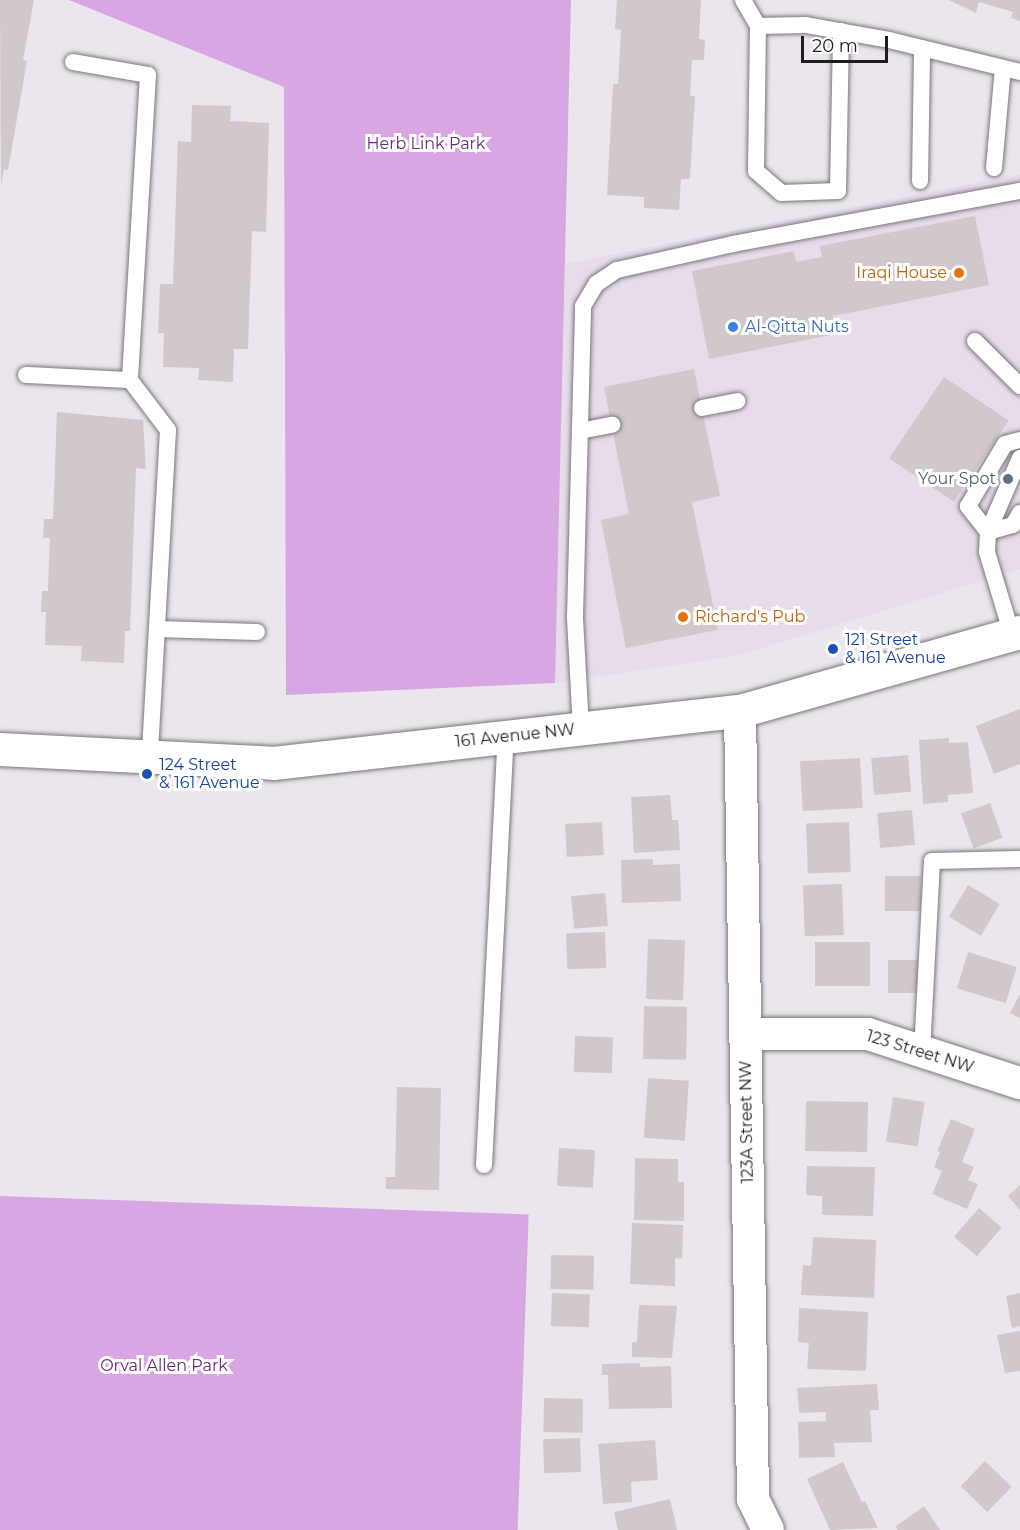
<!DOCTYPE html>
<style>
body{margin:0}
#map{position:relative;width:1020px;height:1530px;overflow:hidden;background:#ebe6ed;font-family:Montserrat,sans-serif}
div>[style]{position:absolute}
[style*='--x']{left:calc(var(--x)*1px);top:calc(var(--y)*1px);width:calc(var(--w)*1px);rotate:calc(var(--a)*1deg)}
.built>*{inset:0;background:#e7dcea}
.green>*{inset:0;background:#d7a6e3;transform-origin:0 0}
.building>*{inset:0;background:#d0c8cb;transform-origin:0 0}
.roads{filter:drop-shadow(0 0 2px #7c767d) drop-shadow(0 0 2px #7c767d)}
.service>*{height:16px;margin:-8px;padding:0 8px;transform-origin:8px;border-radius:8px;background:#fff}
.minor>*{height:32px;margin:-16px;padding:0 16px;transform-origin:16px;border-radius:16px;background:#fff}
.tertiary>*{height:33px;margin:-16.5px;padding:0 16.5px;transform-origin:16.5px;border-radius:16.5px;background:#fff}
.dots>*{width:16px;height:16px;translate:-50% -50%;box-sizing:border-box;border:3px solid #fff;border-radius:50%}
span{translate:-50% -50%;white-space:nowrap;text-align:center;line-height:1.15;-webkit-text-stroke:6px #fff;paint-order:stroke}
.park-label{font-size:16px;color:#6a2779}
.food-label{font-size:16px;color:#c56008}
.right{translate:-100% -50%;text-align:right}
.left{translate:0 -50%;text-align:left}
.shop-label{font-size:16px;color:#366cbe}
.service-label{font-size:16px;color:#4e5e75}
.transit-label{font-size:16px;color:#164399}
.street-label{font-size:16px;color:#1e1c1f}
.scale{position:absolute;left:801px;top:36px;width:87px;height:27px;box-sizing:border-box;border:3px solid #1e1c1f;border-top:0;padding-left:8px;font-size:18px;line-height:21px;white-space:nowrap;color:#1e1c1f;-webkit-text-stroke:4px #fff;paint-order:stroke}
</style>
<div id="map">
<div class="built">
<div style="clip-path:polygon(1020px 174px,1020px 569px,736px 656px,555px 683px,565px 264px)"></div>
</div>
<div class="green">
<div style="clip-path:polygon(69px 0,571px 0,555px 683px,286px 695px,284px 87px)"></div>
<div style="left:0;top:1196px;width:529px;height:334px;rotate:2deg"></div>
</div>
<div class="building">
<div style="clip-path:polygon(0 0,34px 0,23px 60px,27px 61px,8px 170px,4px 169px,1px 186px)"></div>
<div style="clip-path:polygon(617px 0,701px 0,699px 39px,705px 40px,704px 60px,692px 60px,690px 96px,695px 96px,690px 179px,681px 179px,679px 210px,644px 208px,644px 197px,607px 195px,613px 84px,618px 84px,621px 30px,615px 29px)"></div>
<div style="clip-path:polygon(949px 0,1020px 0,1020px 21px,1011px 18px,1013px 12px,979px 2px,976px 13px)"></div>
<div style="clip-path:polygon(192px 105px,231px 106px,230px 121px,269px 123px,266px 232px,252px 231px,248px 349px,234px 349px,233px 382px,198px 380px,199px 368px,163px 367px,164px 333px,158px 333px,160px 284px,173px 284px,178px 141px,191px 142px)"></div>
<div style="clip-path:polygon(975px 216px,989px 285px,833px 316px,836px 334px,709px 359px,692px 271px,794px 251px,796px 262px,822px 257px,820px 246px)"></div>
<div style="clip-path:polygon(694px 369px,720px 496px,692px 502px,718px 630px,626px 648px,601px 520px,629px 514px,604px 387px)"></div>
<div style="left:944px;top:377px;width:78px;height:98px;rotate:34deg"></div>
<div style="clip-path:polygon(57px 412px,143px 420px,146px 469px,136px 468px,130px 631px,125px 631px,124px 663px,81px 661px,82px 646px,45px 645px,46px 612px,41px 612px,42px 591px,48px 591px,50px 538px,43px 538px,44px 519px,53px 519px)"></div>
<div style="clip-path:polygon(1020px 709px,1020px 764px,994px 774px,976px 726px)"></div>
<div style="clip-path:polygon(949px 738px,949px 743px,968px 742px,973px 793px,948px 795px,948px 802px,923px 804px,919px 740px)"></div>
<div style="left:908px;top:755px;width:37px;height:37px;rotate:85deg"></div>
<div style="left:860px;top:758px;width:50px;height:60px;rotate:87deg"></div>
<div style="clip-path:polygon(670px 795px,672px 820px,678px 820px,680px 850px,634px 853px,631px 797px)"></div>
<div style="left:990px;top:803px;width:37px;height:31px;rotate:70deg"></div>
<div style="left:912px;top:810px;width:35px;height:35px;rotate:85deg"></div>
<div style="left:602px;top:822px;width:33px;height:37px;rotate:87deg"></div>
<div style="left:849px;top:822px;width:50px;height:43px;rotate:88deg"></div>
<div style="clip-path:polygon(653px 859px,653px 865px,680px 864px,681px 901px,622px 903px,621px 860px)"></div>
<div style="left:885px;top:876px;width:36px;height:35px"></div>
<div style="left:842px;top:884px;width:51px;height:39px;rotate:88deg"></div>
<div style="left:968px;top:885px;width:37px;height:37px;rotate:31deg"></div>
<div style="left:605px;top:893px;width:33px;height:34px;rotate:85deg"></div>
<div style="left:605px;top:932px;width:36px;height:39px;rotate:88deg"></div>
<div style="left:648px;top:939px;width:37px;height:60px;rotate:2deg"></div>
<div style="left:815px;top:942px;width:55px;height:44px"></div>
<div style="left:968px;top:952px;width:51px;height:38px;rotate:17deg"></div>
<div style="left:922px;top:960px;width:33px;height:34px;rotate:90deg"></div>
<div style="clip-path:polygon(1020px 994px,1020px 1018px,1010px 1013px)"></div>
<div style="left:644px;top:1006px;width:43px;height:53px;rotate:1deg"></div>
<div style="left:575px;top:1036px;width:38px;height:36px;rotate:2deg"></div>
<div style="left:648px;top:1078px;width:41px;height:60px;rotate:4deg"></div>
<div style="clip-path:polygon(397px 1087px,441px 1088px,439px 1190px,386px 1189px,386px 1177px,395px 1177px)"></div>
<div style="left:893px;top:1097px;width:32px;height:45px;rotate:9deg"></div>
<div style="left:806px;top:1101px;width:62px;height:50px;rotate:1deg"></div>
<div style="clip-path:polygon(951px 1119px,975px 1129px,962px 1162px,974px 1167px,968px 1180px,978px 1184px,967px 1209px,932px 1194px,942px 1171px,934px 1167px,940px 1152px,937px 1151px)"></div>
<div style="left:559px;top:1148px;width:36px;height:38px;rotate:3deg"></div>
<div style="clip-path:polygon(635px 1158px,678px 1159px,678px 1182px,684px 1182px,684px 1221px,634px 1220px)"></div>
<div style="clip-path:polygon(807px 1166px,875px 1167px,873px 1216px,822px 1215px,822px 1196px,806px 1195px)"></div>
<div style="clip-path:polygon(1020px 1185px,1020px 1210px,1008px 1196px)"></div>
<div style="left:979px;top:1208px;width:30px;height:38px;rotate:41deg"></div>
<div style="clip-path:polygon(632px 1223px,683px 1225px,682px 1259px,675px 1258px,675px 1286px,630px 1284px)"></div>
<div style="clip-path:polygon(813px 1237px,876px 1240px,874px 1298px,801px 1295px,803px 1265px,811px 1266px)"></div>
<div style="left:551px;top:1255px;width:43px;height:34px;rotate:1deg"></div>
<div style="left:552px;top:1293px;width:38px;height:33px;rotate:2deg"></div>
<div style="clip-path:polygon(1020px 1293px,1020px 1326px,1012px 1328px,1006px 1296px)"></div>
<div style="clip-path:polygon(639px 1305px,677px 1306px,672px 1358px,632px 1357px,632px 1342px,637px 1342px)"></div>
<div style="clip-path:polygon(799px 1308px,868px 1312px,866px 1371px,807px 1369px,809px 1343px,798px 1342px)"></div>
<div style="clip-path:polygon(1020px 1331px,1020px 1371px,1005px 1373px,997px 1335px)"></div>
<div style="clip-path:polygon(640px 1363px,640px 1367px,671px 1366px,672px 1408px,609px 1409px,608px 1375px,602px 1375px,602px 1364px)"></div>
<div style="clip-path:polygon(877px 1384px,879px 1410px,870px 1410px,872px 1442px,834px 1443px,835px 1457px,799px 1458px,798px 1422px,826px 1421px,826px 1412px,799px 1413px,797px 1388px)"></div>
<div style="left:544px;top:1398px;width:39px;height:34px;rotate:1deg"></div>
<div style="left:580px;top:1438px;width:34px;height:37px;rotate:88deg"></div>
<div style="clip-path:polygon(655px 1440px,658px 1480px,631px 1482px,632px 1502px,603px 1504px,598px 1444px)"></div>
<div style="left:985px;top:1461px;width:37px;height:35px;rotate:44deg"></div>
<div style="clip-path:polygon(843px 1462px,862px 1502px,865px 1501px,878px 1528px,830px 1530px,807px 1479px)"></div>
<div style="clip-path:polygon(670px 1499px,677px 1530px,618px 1530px,614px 1512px)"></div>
<div style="clip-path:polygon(924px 1506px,940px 1530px,898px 1530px,895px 1527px)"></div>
</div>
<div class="roads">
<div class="service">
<div style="--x:743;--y:0;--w:30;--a:60"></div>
<div style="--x:758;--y:26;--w:48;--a:-1.2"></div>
<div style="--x:806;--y:25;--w:84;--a:10.2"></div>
<div style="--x:889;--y:40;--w:135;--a:13.7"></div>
<div style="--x:758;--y:26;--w:145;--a:90.8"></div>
<div style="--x:756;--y:171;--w:33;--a:41"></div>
<div style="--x:781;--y:193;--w:57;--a:-2"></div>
<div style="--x:838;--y:191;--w:160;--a:-88.9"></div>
<div style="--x:73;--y:62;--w:76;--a:9.8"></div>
<div style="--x:148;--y:75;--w:306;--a:93.4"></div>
<div style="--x:130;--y:380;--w:63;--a:52.8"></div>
<div style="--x:168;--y:430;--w:327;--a:93.2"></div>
<div style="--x:994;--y:168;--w:100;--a:-84.9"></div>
<div style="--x:920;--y:181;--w:133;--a:-89.1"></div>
<div style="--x:975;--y:341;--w:64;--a:45"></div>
<div style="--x:26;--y:375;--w:104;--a:2.8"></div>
<div style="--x:702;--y:408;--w:36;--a:-11"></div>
<div style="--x:580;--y:431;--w:33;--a:-11"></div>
<div style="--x:988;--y:532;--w:33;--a:-128"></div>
<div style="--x:968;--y:506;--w:72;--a:-59.2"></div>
<div style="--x:1005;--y:444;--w:16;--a:-15"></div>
<div style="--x:988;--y:532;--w:81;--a:-66.6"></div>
<div style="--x:157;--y:629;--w:100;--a:1.7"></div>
<div style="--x:1012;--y:635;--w:87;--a:-106.8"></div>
<div style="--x:987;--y:552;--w:20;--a:-87"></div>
<div style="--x:988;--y:532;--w:26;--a:-16"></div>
<div style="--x:1013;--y:525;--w:14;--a:-60"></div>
<div style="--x:581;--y:729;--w:112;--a:-93.1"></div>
<div style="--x:575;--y:617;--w:311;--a:-88.5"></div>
<div style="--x:583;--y:306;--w:26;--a:-59"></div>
<div style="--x:596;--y:284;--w:25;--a:-34"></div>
<div style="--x:617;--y:270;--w:119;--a:-12.6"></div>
<div style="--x:733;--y:244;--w:292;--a:-10.5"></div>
<div style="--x:922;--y:1052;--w:191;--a:-87"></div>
<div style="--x:932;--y:861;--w:88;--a:-1.3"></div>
<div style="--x:484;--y:1165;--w:429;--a:-87.1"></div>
</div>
<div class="minor">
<div style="--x:740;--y:711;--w:788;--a:89.05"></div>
<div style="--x:753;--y:1499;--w:34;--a:64"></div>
<div style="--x:746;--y:1034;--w:122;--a:0"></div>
<div style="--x:868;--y:1034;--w:160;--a:17.9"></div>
</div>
<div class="tertiary">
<div style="--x:0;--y:749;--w:273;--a:2.9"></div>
<div style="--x:273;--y:763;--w:470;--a:-6.4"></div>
<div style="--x:740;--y:711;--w:291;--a:-15.8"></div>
</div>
</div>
<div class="dots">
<div style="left:959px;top:273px;background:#e8710a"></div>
<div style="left:733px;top:327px;background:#3f7fe0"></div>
<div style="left:1008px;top:479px;background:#5c6f8a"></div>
<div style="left:683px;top:617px;background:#e8710a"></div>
<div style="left:833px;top:649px;background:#1a4fb4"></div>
<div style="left:147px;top:774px;background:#1a4fb4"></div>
</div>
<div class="park-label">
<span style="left:426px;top:144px">Herb Link Park</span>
<span style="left:164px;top:1366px">Orval Allen Park</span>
</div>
<div class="food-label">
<span class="right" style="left:947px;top:273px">Iraqi House</span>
<span class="left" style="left:695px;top:617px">Richard's Pub</span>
</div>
<div class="shop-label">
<span class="left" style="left:745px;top:327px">Al-Qitta Nuts</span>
</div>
<div class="service-label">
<span class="right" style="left:996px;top:479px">Your Spot</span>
</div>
<div class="transit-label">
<span class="left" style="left:845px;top:649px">121 Street<br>&amp; 161 Avenue</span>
<span class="left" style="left:159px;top:774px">124 Street<br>&amp; 161 Avenue</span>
</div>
<div class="street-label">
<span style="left:515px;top:736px;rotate:-6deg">161 Avenue NW</span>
<span style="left:920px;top:1052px;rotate:17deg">123 Street NW</span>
<span style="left:747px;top:1122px;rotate:-91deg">123A Street NW</span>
</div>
<div class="scale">20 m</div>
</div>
